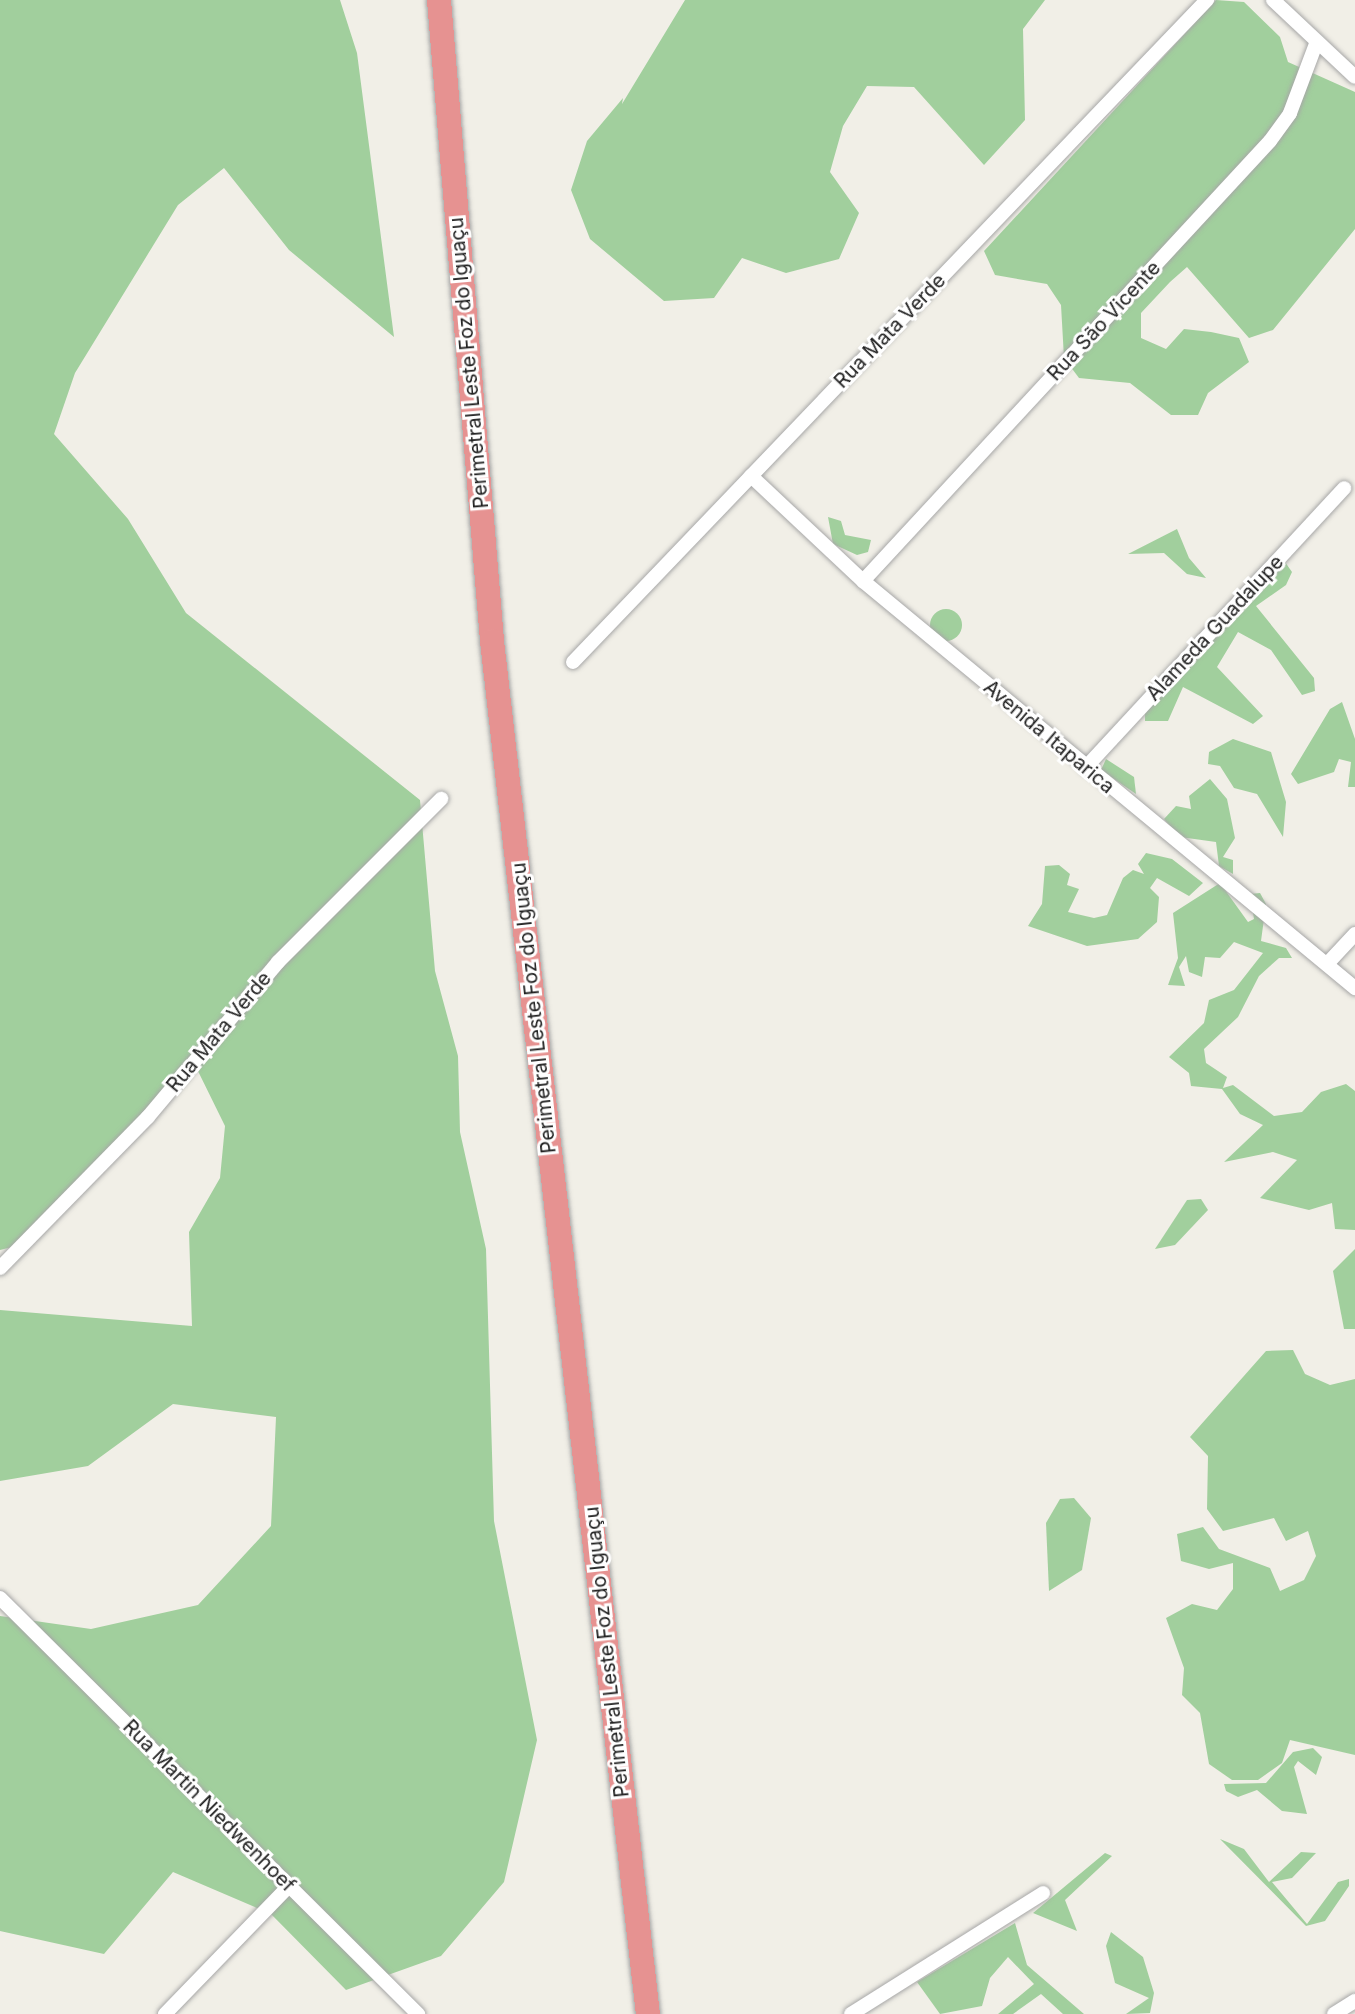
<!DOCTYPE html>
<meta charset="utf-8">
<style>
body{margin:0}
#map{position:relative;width:1355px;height:2014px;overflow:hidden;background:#f1efe7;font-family:Inter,sans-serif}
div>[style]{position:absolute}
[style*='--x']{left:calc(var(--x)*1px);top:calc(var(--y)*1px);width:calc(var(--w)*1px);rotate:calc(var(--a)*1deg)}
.forest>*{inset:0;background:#a1cf9d}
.round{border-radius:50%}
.roads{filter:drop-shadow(0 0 2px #a7a7a7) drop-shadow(0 0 2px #a7a7a7)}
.street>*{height:14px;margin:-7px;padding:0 7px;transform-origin:7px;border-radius:7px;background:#fff}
.highway>*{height:24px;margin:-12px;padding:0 12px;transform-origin:12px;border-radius:12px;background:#e69291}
span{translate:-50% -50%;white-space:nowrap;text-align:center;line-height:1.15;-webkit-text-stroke:6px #fff;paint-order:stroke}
.street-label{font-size:20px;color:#202020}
</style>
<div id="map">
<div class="forest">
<div style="clip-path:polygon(0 0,340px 0,357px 53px,394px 337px,289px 250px,224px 168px,178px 205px,75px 373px,54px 434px,128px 519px,186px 613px,420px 800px,435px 971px,458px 1056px,460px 1132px,486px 1249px,494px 1521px,537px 1740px,504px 1882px,441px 1956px,346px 1990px,271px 1914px,173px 1872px,104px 1954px,0 1931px,0 1616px,91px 1629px,198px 1605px,271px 1526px,276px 1417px,173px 1404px,88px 1466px,0 1481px,0 1310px,192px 1326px,189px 1232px,220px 1178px,225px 1126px,195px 1065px,36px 1241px,0 1250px)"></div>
<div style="clip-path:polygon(685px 0,1045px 0,1023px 29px,1025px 120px,984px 165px,914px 87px,867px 86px,843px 126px,830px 172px,859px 213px,839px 259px,786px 273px,742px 258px,714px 298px,664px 301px,590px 239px,571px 190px,587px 141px,623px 98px,622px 104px)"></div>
<div style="clip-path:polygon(1216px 0,1244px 2px,1280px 37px,1288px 62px,1355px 92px,1355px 229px,1273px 330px,1249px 338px,1187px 267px,1170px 282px,1141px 313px,1141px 338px,1166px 349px,1184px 329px,1211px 332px,1239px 338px,1249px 362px,1208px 393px,1198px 415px,1171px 415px,1130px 383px,1079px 378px,1064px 358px,1061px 305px,1047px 284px,995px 275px,984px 251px)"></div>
<div style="clip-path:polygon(828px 517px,841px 521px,845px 535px,871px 540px,868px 552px,857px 555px,833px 544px)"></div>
<div style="clip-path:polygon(1177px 529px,1189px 558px,1206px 578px,1187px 574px,1164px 553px,1128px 554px)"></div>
<div style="clip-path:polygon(1285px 562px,1292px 572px,1286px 585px,1256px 606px,1314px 678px,1315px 691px,1302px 695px,1271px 650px,1238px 632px,1217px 667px,1263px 716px,1253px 724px,1183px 687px,1168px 721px,1145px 721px,1145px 709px)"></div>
<div class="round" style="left:930px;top:609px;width:32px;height:32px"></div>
<div style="clip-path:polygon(1342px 702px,1355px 739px,1355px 787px,1348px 787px,1351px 762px,1339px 759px,1334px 772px,1298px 784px,1291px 774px,1330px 709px)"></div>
<div style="clip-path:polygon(1233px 739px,1271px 752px,1286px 802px,1283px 837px,1257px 794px,1234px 788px,1220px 766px,1208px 764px,1209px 752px)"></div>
<div style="clip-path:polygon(1106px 759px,1134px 777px,1136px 794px,1101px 770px)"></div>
<div style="clip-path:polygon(1210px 779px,1227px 799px,1235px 838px,1223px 857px,1233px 860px,1233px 874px,1219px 866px,1216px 842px,1180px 837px,1164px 819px,1176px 806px,1191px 809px,1189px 796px)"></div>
<div style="clip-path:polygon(1146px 853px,1172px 859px,1203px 883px,1189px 896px,1157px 878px,1150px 888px,1159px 897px,1157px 922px,1138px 939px,1087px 946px,1028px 926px,1042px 904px,1045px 866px,1059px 865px,1070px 874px,1067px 885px,1079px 889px,1068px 912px,1094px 918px,1107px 915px,1123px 878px,1133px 870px,1144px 874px,1138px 864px)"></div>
<div style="clip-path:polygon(1220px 883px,1248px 922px,1254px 919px,1250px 894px,1260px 893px,1266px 904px,1261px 941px,1286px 948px,1292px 958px,1279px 958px,1259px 976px,1238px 1017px,1204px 1049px,1206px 1063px,1227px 1077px,1223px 1088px,1233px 1085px,1274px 1116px,1302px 1112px,1321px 1092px,1346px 1084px,1355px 1091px,1355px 1230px,1335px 1229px,1332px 1203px,1309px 1210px,1260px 1198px,1297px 1160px,1273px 1152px,1224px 1162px,1263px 1125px,1240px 1114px,1222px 1089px,1191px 1086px,1189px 1073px,1169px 1057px,1204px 1023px,1209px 1000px,1234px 990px,1263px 953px,1234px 942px,1220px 958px,1205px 957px,1202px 977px,1189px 972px,1186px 956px,1179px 967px,1185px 986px,1168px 985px,1178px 958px,1173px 913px)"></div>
<div style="clip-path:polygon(1187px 1200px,1201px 1199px,1208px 1210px,1175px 1245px,1155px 1249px)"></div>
<div style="clip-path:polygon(1355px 1249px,1355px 1329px,1344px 1329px,1333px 1271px)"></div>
<div style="clip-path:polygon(1293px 1350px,1305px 1374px,1330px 1385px,1355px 1379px,1355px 1755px,1290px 1740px,1282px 1763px,1258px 1780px,1232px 1780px,1209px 1764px,1200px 1713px,1182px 1695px,1184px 1668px,1166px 1618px,1192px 1604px,1217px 1610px,1233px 1589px,1233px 1563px,1209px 1569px,1181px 1561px,1177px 1534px,1203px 1527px,1219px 1549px,1270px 1568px,1280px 1591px,1304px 1580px,1316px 1556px,1308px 1531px,1286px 1541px,1274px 1518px,1223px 1531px,1207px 1509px,1208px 1456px,1190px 1437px,1266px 1351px)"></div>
<div style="clip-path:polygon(1074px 1498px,1091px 1518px,1082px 1570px,1049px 1591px,1046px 1523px,1060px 1499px)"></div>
<div style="clip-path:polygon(1313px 1748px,1322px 1757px,1316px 1775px,1298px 1761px,1294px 1767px,1307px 1814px,1282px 1811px,1257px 1790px,1238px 1797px,1226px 1791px,1224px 1784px,1266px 1783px,1293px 1752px)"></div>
<div style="clip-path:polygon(1220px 1839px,1244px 1849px,1269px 1882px,1301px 1852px,1316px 1853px,1292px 1878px,1272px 1882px,1307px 1924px,1338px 1882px,1349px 1879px,1349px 1886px,1325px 1921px,1306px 1926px)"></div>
<div style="clip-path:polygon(1105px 1853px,1112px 1856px,1065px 1900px,1077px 1931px,1033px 1913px)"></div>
<div style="clip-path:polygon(1015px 1923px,1027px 1965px,1084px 2014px,1063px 2014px,1041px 1994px,1013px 2014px,998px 2014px,1034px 1984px,1008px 1957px,990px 1978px,982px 2006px,940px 2014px,917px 1982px)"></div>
<div style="clip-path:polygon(1111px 1932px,1143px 1957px,1154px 1993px,1150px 2013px,1126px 2014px,1149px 1998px,1115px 1983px,1106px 1946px)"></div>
</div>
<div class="roads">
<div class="street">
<div style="--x:1273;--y:0;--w:112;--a:43.2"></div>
<div style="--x:751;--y:476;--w:154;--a:43.2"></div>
<div style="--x:863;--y:581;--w:639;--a:39.6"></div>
<div style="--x:863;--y:581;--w:599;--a:-47.23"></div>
<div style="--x:1270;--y:141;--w:34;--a:-54"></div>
<div style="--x:1290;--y:113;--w:74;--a:-69.4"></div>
<div style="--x:573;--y:662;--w:917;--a:-46.24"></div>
<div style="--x:1086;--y:767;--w:380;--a:-47.2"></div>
<div style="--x:1327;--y:964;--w:41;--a:-47"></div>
<div style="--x:0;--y:1268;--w:211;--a:-45.6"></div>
<div style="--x:148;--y:1117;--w:202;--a:-50"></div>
<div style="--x:278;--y:962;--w:231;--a:-45"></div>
<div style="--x:0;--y:1598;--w:590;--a:44.86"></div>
<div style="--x:165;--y:2014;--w:178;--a:-45.9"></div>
<div style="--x:851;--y:2014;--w:227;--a:-32.2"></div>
<div style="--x:1334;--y:2014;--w:25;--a:-32"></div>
</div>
<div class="highway">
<div style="--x:439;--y:0;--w:643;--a:85.27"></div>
<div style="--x:492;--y:641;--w:1382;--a:83.52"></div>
</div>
</div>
<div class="street-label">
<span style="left:1104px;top:321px;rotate:-47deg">Rua São Vicente</span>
<span style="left:890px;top:331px;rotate:-46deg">Rua Mata Verde</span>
<span style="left:469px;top:363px;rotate:-95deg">Perimetral Leste Foz do Iguaçu</span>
<span style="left:1215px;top:628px;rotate:-47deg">Alameda Guadalupe</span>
<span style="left:1049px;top:737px;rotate:40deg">Avenida Itaparica</span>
<span style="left:534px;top:1008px;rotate:-96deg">Perimetral Leste Foz do Iguaçu</span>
<span style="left:219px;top:1032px;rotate:-50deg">Rua Mata Verde</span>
<span style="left:607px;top:1652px;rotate:-96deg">Perimetral Leste Foz do Iguaçu</span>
<span style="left:209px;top:1806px;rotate:45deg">Rua Martin Niedwenhoef</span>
</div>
</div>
